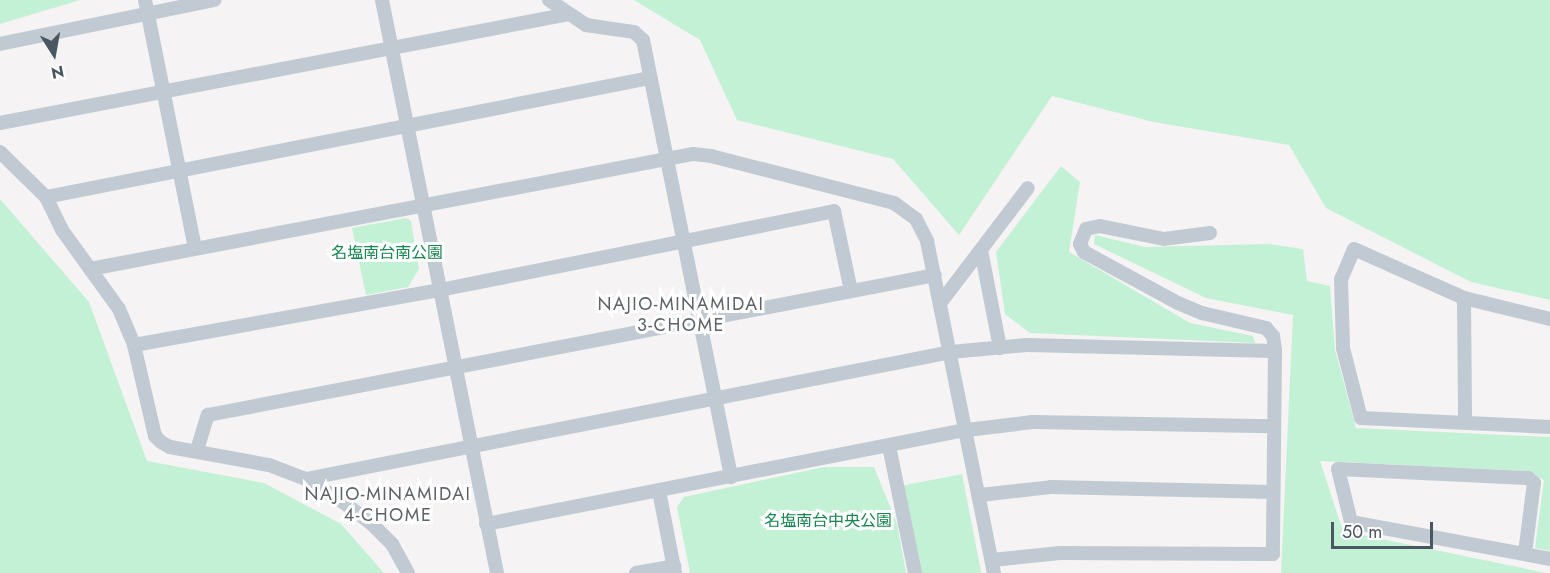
<!DOCTYPE html>
<meta charset="utf-8">
<style>
body{margin:0}
#map{position:relative;width:1550px;height:573px;overflow:hidden;background:#f5f3f3;font-family:Jost,"Noto Sans JP",sans-serif}
div>[style]{position:absolute}
[style*='--x']{left:calc(var(--x)*1px);top:calc(var(--y)*1px);width:calc(var(--w)*1px);rotate:calc(var(--a)*1deg)}
.green>*{inset:0;background:#c3f1d5;transform-origin:0 0}
.street>*{height:14px;margin:-7px;padding:0 7px;transform-origin:7px;border-radius:7px;background:#c1cad2}
span{translate:-50% -50%;white-space:nowrap;text-align:center;line-height:1.15;-webkit-text-stroke:6px #fff;paint-order:stroke}
.park-label{font-size:16px;color:#17864f}
.neighbourhood-label{font-size:18px;color:#5f6368;letter-spacing:1.5px}
.north{position:absolute;left:24px;top:24px;width:60px;height:60px;-webkit-text-stroke:4px #fff;paint-order:stroke;rotate:169deg;font-size:16px;font-weight:700;line-height:24px;text-align:center;color:#4a5661}
.north::after{content:'';display:block;margin:auto;width:21px;height:27px;background:#4a5661;clip-path:polygon(50% 0,100% 100%,50% 72%,0 100%)}
.scale{position:absolute;left:1331px;top:522px;width:102px;height:27px;box-sizing:border-box;border:3px solid #4a5661;border-top:0;padding-left:8px;font-size:18px;line-height:21px;white-space:nowrap;color:#4a5661;-webkit-text-stroke:4px #fff;paint-order:stroke}
</style>
<div id="map">
<div class="green">
<div style="clip-path:polygon(0 0,80px 0,0 24px)"></div>
<div style="clip-path:polygon(634px 0,1550px 0,1550px 300px,1471px 282px,1326px 208px,1289px 145px,1154px 122px,1052px 96px,959px 235px,893px 159px,737px 120px,700px 40px)"></div>
<div style="clip-path:polygon(1061px 166px,1080px 182px,1069px 252px,1190px 323px,1253px 336px,1255px 343px,1030px 333px,1005px 314px,996px 252px)"></div>
<div style="clip-path:polygon(0 199px,89px 302px,147px 461px,264px 483px,341px 524px,384px 573px,0 573px)"></div>
<div style="clip-path:polygon(406px 218px,411px 221px,419px 269px,408px 287px,366px 295px,352px 228px)"></div>
<div style="clip-path:polygon(1095px 235px,1145px 247px,1269px 244px,1303px 249px,1307px 281px,1330px 286px,1335px 350px,1356px 428px,1550px 437px,1550px 551px,1535px 548px,1544px 480px,1527px 471px,1320px 461px,1343px 531px,1546px 573px,1281px 573px,1293px 315px,1206px 298px,1094px 244px)"></div>
<div style="clip-path:polygon(824px 467px,874px 467px,897px 524px,906px 573px,690px 573px,677px 507px,684px 497px)"></div>
<div style="left:962px;top:474px;width:101px;height:60px;rotate:79deg"></div>
</div>
<div class="street">
<div style="--x:145;--y:0;--w:253;--a:78.6"></div>
<div style="--x:382;--y:0;--w:584;--a:78.65"></div>
<div style="--x:549;--y:0;--w:45;--a:34"></div>
<div style="--x:586;--y:25;--w:49;--a:8.3"></div>
<div style="--x:634;--y:32;--w:12;--a:42"></div>
<div style="--x:643;--y:40;--w:446;--a:78.6"></div>
<div style="--x:0;--y:44;--w:219;--a:-11.6"></div>
<div style="--x:0;--y:123;--w:579;--a:-10.84"></div>
<div style="--x:0;--y:152;--w:64;--a:44.4"></div>
<div style="--x:46;--y:197;--w:37;--a:64"></div>
<div style="--x:62;--y:230;--w:97;--a:54.2"></div>
<div style="--x:119;--y:309;--w:39;--a:67"></div>
<div style="--x:134;--y:345;--w:93;--a:77"></div>
<div style="--x:155;--y:436;--w:8;--a:45"></div>
<div style="--x:161;--y:442;--w:10;--a:29"></div>
<div style="--x:170;--y:447;--w:101;--a:10.3"></div>
<div style="--x:269;--y:465;--w:40;--a:21"></div>
<div style="--x:306;--y:479;--w:44;--a:31.9"></div>
<div style="--x:343;--y:502;--w:35;--a:37"></div>
<div style="--x:371;--y:523;--w:30;--a:45"></div>
<div style="--x:392;--y:544;--w:33;--a:61"></div>
<div style="--x:46;--y:197;--w:616;--a:-11.15"></div>
<div style="--x:1210;--y:233;--w:46;--a:172.6"></div>
<div style="--x:1164;--y:239;--w:65;--a:-168.5"></div>
<div style="--x:1100;--y:226;--w:14;--a:168"></div>
<div style="--x:1086;--y:229;--w:16;--a:112"></div>
<div style="--x:1080;--y:244;--w:9;--a:63"></div>
<div style="--x:1084;--y:252;--w:107;--a:28.5"></div>
<div style="--x:1178;--y:303;--w:26;--a:23"></div>
<div style="--x:1202;--y:313;--w:66;--a:13.2"></div>
<div style="--x:1266;--y:328;--w:11;--a:49"></div>
<div style="--x:1273;--y:336;--w:15;--a:82"></div>
<div style="--x:981;--y:250;--w:100;--a:79"></div>
<div style="--x:90;--y:269;--w:614;--a:-10.8"></div>
<div style="--x:693;--y:154;--w:18;--a:6"></div>
<div style="--x:711;--y:156;--w:189;--a:14.4"></div>
<div style="--x:894;--y:203;--w:27;--a:36"></div>
<div style="--x:916;--y:219;--w:25;--a:63"></div>
<div style="--x:927;--y:241;--w:339;--a:78.6"></div>
<div style="--x:1464;--y:298;--w:124;--a:89.5"></div>
<div style="--x:941;--y:302;--w:143;--a:-52.7"></div>
<div style="--x:1550;--y:319;--w:89;--a:-166.3"></div>
<div style="--x:1464;--y:298;--w:120;--a:-156"></div>
<div style="--x:1354;--y:249;--w:33;--a:113"></div>
<div style="--x:1341;--y:279;--w:69;--a:88.3"></div>
<div style="--x:1343;--y:348;--w:72;--a:75.6"></div>
<div style="--x:1361;--y:418;--w:189;--a:2.7"></div>
<div style="--x:134;--y:345;--w:311;--a:-10.2"></div>
<div style="--x:440;--y:290;--w:402;--a:-11.3"></div>
<div style="--x:834;--y:211;--w:82;--a:78"></div>
<div style="--x:889;--y:446;--w:130;--a:78.4"></div>
<div style="--x:197;--y:450;--w:37;--a:-73"></div>
<div style="--x:208;--y:415;--w:740;--a:-10.9"></div>
<div style="--x:306;--y:479;--w:657;--a:-11.14"></div>
<div style="--x:951;--y:352;--w:76;--a:-5.3"></div>
<div style="--x:1027;--y:345;--w:248;--a:1.4"></div>
<div style="--x:1275;--y:351;--w:203;--a:90.6"></div>
<div style="--x:1273;--y:554;--w:213;--a:-179.7"></div>
<div style="--x:1060;--y:553;--w:68;--a:174.1"></div>
<div style="--x:659;--y:491;--w:84;--a:79"></div>
<div style="--x:980;--y:495;--w:71;--a:-6.4"></div>
<div style="--x:1051;--y:487;--w:222;--a:1.3"></div>
<div style="--x:486;--y:524;--w:490;--a:-11.1"></div>
<div style="--x:967;--y:430;--w:66;--a:-6.9"></div>
<div style="--x:1033;--y:422;--w:240;--a:1"></div>
<div style="--x:1525;--y:553;--w:71;--a:-82.7"></div>
<div style="--x:1534;--y:483;--w:8;--a:-140"></div>
<div style="--x:1528;--y:478;--w:190;--a:-177.3"></div>
<div style="--x:1338;--y:469;--w:55;--a:76.2"></div>
<div style="--x:1351;--y:522;--w:202;--a:10.5"></div>
<div style="--x:636;--y:573;--w:39;--a:-10"></div>
</div>
<div class="park-label">
<span style="left:387px;top:253px">名塩南台南公園</span>
<span style="left:828px;top:521px">名塩南台中央公園</span>
</div>
<div class="neighbourhood-label">
<span style="left:681px;top:315px">NAJIO-MINAMIDAI<br>3-CHOME</span>
<span style="left:388px;top:505px">NAJIO-MINAMIDAI<br>4-CHOME</span>
</div>
<div class="north">N</div>
<div class="scale">50 m</div>
</div>
